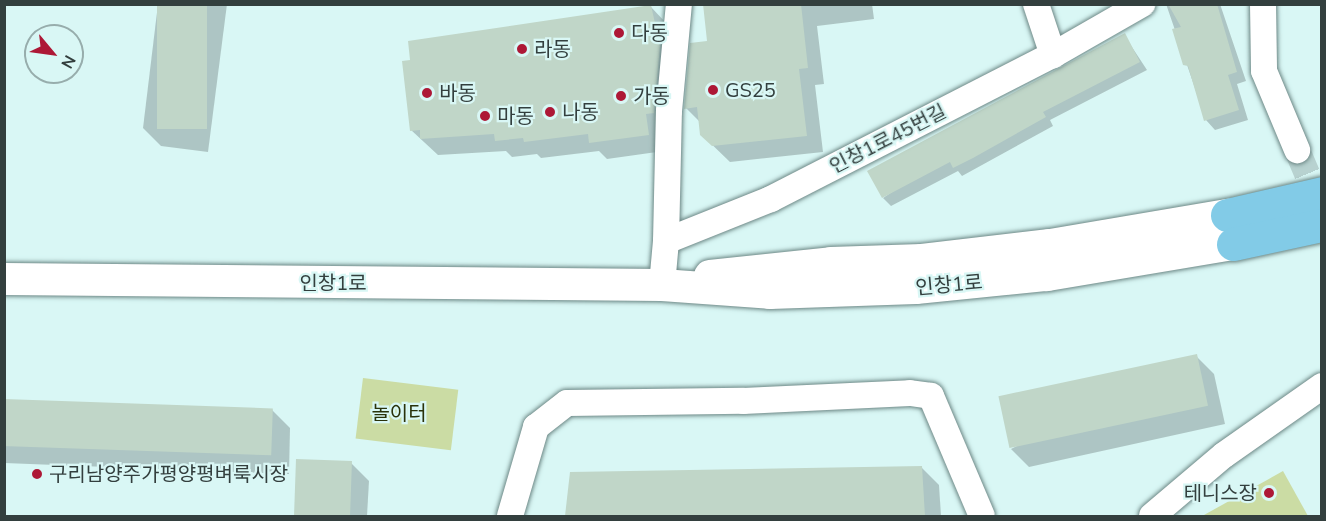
<!DOCTYPE html>
<meta charset="utf-8">
<style>
body{margin:0}
#map{position:relative;width:1326px;height:521px;overflow:hidden;background:#d9f7f5;font-family:"Nunito Sans","Noto Sans KR",sans-serif}
div>[style]{position:absolute}
[style*='--x']{left:calc(var(--x)*1px);top:calc(var(--y)*1px);width:calc(var(--w)*1px);rotate:calc(var(--a)*1deg)}
.green>*{inset:0;background:#cbdca4;transform-origin:0 0}
.shadow>*{inset:0;background:#0003}
.building>*{inset:0;background:#c0d6c8;transform-origin:0 0}
.minor-tunnel>*{height:26px;margin-top:-13px;transform-origin:0;background:repeating-linear-gradient(90deg,#b8d2d0 0 26px,transparent 0 39px)}
.roads{filter:drop-shadow(0 0 2px #6d8886) drop-shadow(0 0 2px #6d8886)}
.minor>*{height:26px;margin:-13px;padding:0 13px;transform-origin:13px;border-radius:13px;background:#fff}
.tertiary>*{height:32px;margin:-16px;padding:0 16px;transform-origin:16px;border-radius:16px;background:#fff}
.trunk>*{height:33px;margin:-16.5px;padding:0 16.5px;transform-origin:16.5px;border-radius:16.5px;background:#82cbe7}
.dots>*{width:16px;height:16px;translate:-50% -50%;box-sizing:border-box;border:3px solid #d9f7f5;border-radius:50%}
span{translate:-50% -50%;white-space:nowrap;text-align:center;line-height:1.15;-webkit-text-stroke:4.5px #d9f7f5;paint-order:stroke}
.poi-label{font-size:20px;color:#333f3e}
.left{translate:0 -50%;text-align:left}
.right{translate:-100% -50%;text-align:right}
.street-label{font-size:20px;color:#333f3e}
.park-label{font-size:20px;color:#29320a}
.frame{position:absolute;inset:0;border:6px solid #333f3e;pointer-events:none}
.north{position:absolute;left:24px;top:24px;width:60px;height:60px;box-sizing:border-box;background:#d9f7f5;border:2px solid #97adac;border-radius:50%;rotate:119deg;font-size:16px;font-weight:700;line-height:24px;text-align:center;color:#333f3e}
.north::after{content:'';display:block;margin:auto;width:21px;height:27px;background:#ad1836;clip-path:polygon(50% 0,100% 100%,50% 72%,0 100%)}
</style>
<div id="map">
<div class="green">
<div style="left:363px;top:378px;width:96px;height:61px;rotate:7deg"></div>
<div style="clip-path:polygon(1283px 471px,1308px 516px,1205px 516px,1204px 515px)"></div>
</div>
<div class="shadow">
<div style="clip-path:polygon(158px 4px,227px 4px,208px 152px,161px 146px,143px 128px)"></div>
<div style="clip-path:polygon(705px 4px,872px 4px,874px 19px,817px 26px,824px 84px,815px 85px,823px 152px,730px 162px,702px 135px,701px 123px,686px 108px,708px 43px)"></div>
<div style="clip-path:polygon(1166px 4px,1220px 4px,1246px 81px,1237px 84px,1248px 120px,1215px 130px,1206px 120px)"></div>
<div style="clip-path:polygon(651px 7px,667px 24px,664px 151px,607px 159px,599px 151px,541px 158px,537px 154px,512px 157px,506px 151px,438px 155px,411px 130px)"></div>
<div style="clip-path:polygon(1124px 35px,1147px 70px,1050px 120px,1053px 126px,962px 176px,958px 171px,891px 206px,883px 198px)"></div>
<div style="clip-path:polygon(1196px 356px,1214px 374px,1225px 424px,1029px 467px,1011px 449px)"></div>
<div style="clip-path:polygon(4px 400px,272px 410px,290px 428px,289px 474px,4px 463px)"></div>
<div style="clip-path:polygon(298px 460px,351px 463px,369px 481px,367px 516px,295px 516px)"></div>
<div style="clip-path:polygon(921px 467px,939px 485px,941px 516px,567px 516px)"></div>
</div>
<div class="building">
<div style="left:157px;top:4px;width:50px;height:125px"></div>
<div style="clip-path:polygon(703px 4px,801px 4px,808px 68px,799px 69px,807px 136px,712px 146px,700px 135px,697px 107px,684px 109px,690px 43px,707px 41px)"></div>
<div style="clip-path:polygon(1168px 4px,1217px 4px,1237px 72px,1228px 75px,1239px 110px,1204px 121px,1188px 66px,1183px 65px,1172px 29px,1181px 27px)"></div>
<div style="clip-path:polygon(651px 5px,660px 46px,654px 113px,646px 114px,649px 135px,589px 143px,588px 134px,524px 142px,523px 138px,495px 141px,494px 134px,420px 139px,420px 130px,410px 131px,402px 61px,410px 60px,408px 41px)"></div>
<div style="clip-path:polygon(1125px 33px,1140px 62px,1043px 112px,1046px 117px,973px 158px,953px 168px,950px 162px,882px 198px,867px 171px)"></div>
<div style="left:1197px;top:354px;width:53px;height:203px;rotate:78deg"></div>
<div style="left:4px;top:399px;width:269px;height:47px;rotate:2deg"></div>
<div style="left:296px;top:459px;width:56px;height:57px;rotate:2deg"></div>
<div style="clip-path:polygon(922px 466px,925px 516px,565px 516px,570px 472px)"></div>
</div>
<div class="minor-tunnel">
<div style="--x:1297;--y:150;--w:64;--a:67"></div>
</div>
<div class="roads">
<div class="minor">
<div style="--x:1036;--y:4;--w:54;--a:71.6"></div>
<div style="--x:1263;--y:4;--w:67;--a:89.1"></div>
<div style="--x:1264;--y:71;--w:86;--a:67.3"></div>
<div style="--x:666;--y:241;--w:130;--a:-88.7"></div>
<div style="--x:669;--y:111;--w:107;--a:-84.7"></div>
<div style="--x:662;--y:285;--w:44;--a:-84.8"></div>
<div style="--x:666;--y:241;--w:113;--a:-21.8"></div>
<div style="--x:771;--y:199;--w:317;--a:-27.1"></div>
<div style="--x:1053;--y:55;--w:103;--a:-29.8"></div>
<div style="--x:510;--y:516;--w:93;--a:-73.7"></div>
<div style="--x:536;--y:427;--w:39;--a:-38"></div>
<div style="--x:567;--y:403;--w:176;--a:-0.7"></div>
<div style="--x:743;--y:401;--w:167;--a:-2.7"></div>
<div style="--x:910;--y:393;--w:21;--a:8"></div>
<div style="--x:931;--y:396;--w:130;--a:67"></div>
<div style="--x:1152;--y:516;--w:94;--a:-40.3"></div>
<div style="--x:1224;--y:455;--w:120;--a:-35.1"></div>
</div>
<div class="tertiary">
<div style="--x:710;--y:276;--w:122;--a:-6.1"></div>
<div style="--x:831;--y:263;--w:91;--a:-1.9"></div>
<div style="--x:922;--y:260;--w:129;--a:-6.7"></div>
<div style="--x:1050;--y:245;--w:180;--a:-9.6"></div>
<div style="--x:4;--y:279;--w:658;--a:0.52"></div>
<div style="--x:662;--y:285;--w:108;--a:4.2"></div>
<div style="--x:770;--y:293;--w:146;--a:-2"></div>
<div style="--x:916;--y:288;--w:132;--a:-5.7"></div>
<div style="--x:1047;--y:275;--w:189;--a:-9.5"></div>
</div>
<div class="trunk">
<div style="--x:1227;--y:215;--w:98;--a:-13"></div>
<div style="--x:1233;--y:244;--w:91;--a:-12.1"></div>
</div>
</div>
<div class="dots">
<div style="left:619px;top:33px;background:#ad1836"></div>
<div style="left:522px;top:49px;background:#ad1836"></div>
<div style="left:713px;top:90px;background:#ad1836"></div>
<div style="left:427px;top:93px;background:#ad1836"></div>
<div style="left:621px;top:96px;background:#ad1836"></div>
<div style="left:550px;top:112px;background:#ad1836"></div>
<div style="left:485px;top:116px;background:#ad1836"></div>
<div style="left:37px;top:474px;background:#ad1836"></div>
<div style="left:1269px;top:493px;background:#ad1836"></div>
</div>
<div class="poi-label">
<span class="left" style="left:631px;top:33px">다동</span>
<span class="left" style="left:534px;top:49px">라동</span>
<span class="left" style="left:725px;top:90px">GS25</span>
<span class="left" style="left:439px;top:93px">바동</span>
<span class="left" style="left:633px;top:96px">가동</span>
<span class="left" style="left:562px;top:112px">나동</span>
<span class="left" style="left:497px;top:116px">마동</span>
<span class="left" style="left:49px;top:474px">구리남양주가평양평벼룩시장</span>
<span class="right" style="left:1257px;top:493px">테니스장</span>
</div>
<div class="street-label">
<span style="left:888px;top:139px;rotate:-27deg">인창1로45번길</span>
<span style="left:333px;top:283px">인창1로</span>
<span style="left:949px;top:285px;rotate:-5deg">인창1로</span>
</div>
<div class="park-label">
<span style="left:399px;top:413px">놀이터</span>
</div>
<div class="frame"></div>
<div class="north">N</div>
</div>
